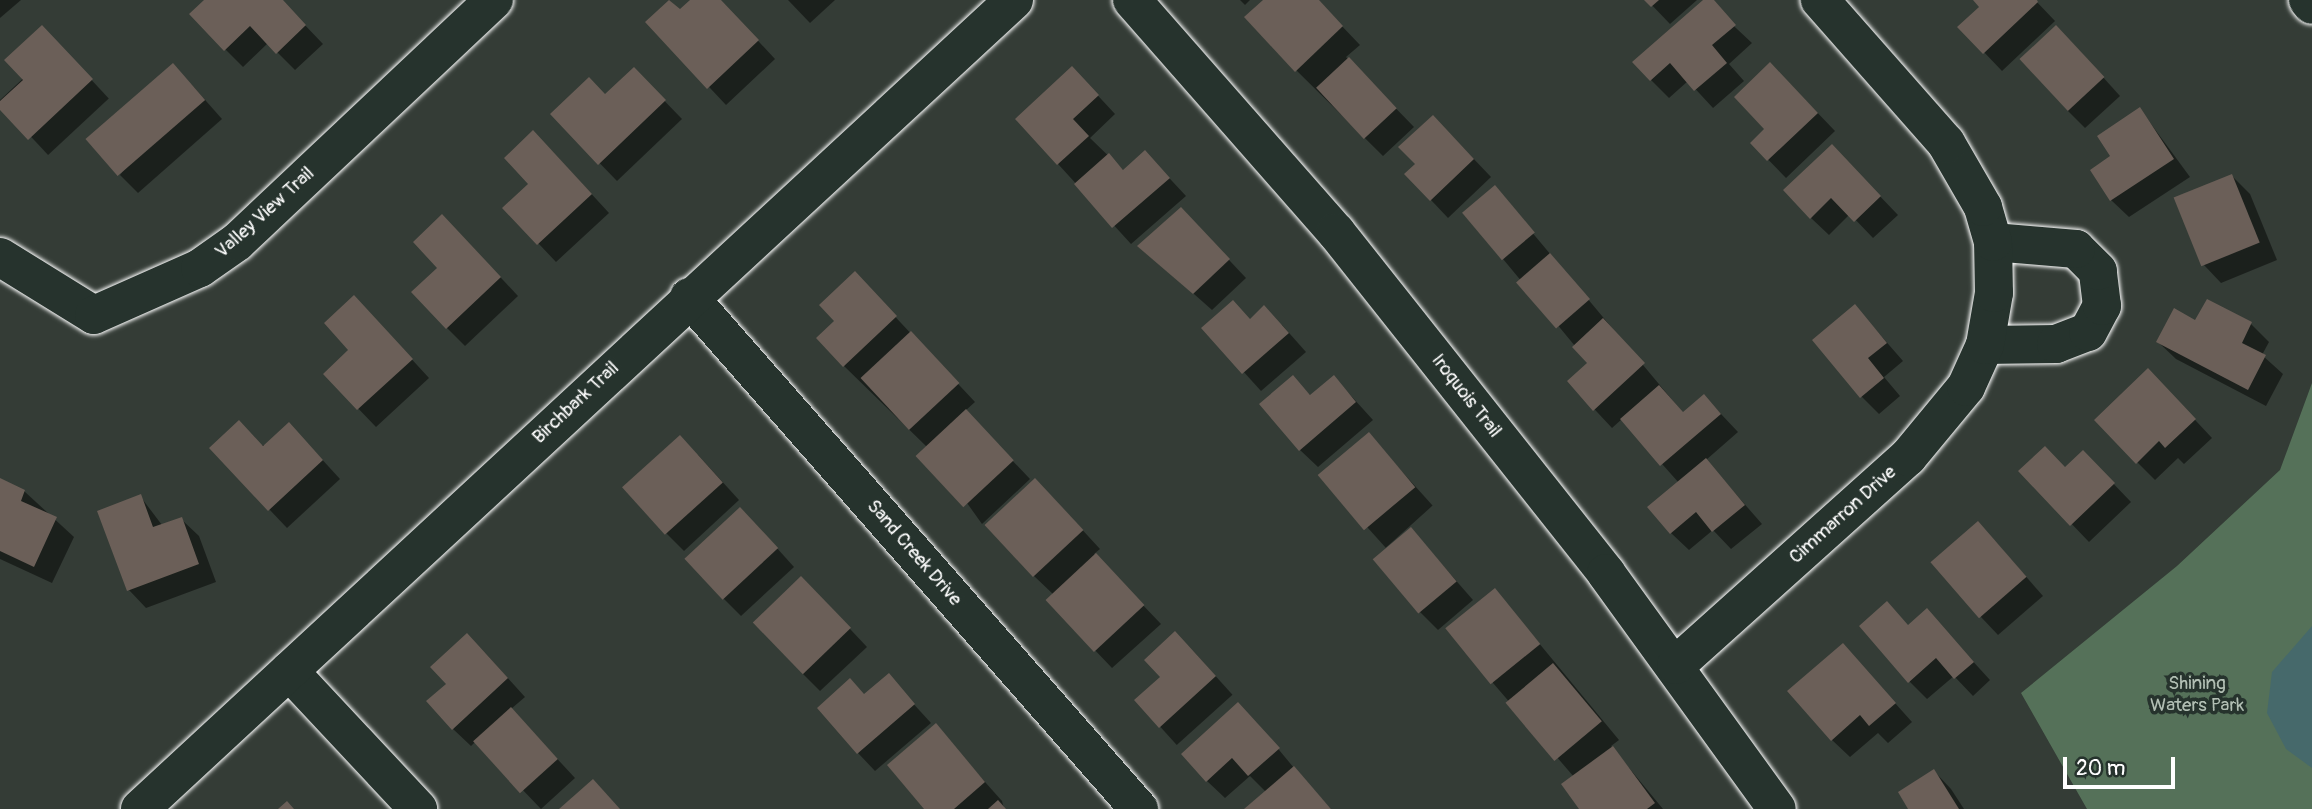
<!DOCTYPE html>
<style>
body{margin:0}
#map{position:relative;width:2312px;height:809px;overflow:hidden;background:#343c36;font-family:Pangolin,sans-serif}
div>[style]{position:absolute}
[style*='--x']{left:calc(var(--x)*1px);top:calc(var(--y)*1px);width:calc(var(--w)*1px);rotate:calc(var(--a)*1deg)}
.green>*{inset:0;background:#557159}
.water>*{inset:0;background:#46696b}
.shadow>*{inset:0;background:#0007;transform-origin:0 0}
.building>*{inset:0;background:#6b5f58;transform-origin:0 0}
.roads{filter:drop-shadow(0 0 2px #fff) drop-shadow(0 0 2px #fff)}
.street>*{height:38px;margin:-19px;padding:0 19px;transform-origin:19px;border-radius:19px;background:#26332d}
.secondary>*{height:38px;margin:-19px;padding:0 19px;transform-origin:19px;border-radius:19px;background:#26332d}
span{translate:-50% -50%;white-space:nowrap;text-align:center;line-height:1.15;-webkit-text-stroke:7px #26332d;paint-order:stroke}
.street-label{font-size:19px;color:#fff}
.park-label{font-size:19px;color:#b2bfb4}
.scale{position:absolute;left:2063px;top:757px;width:112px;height:32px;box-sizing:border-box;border:4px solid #fff;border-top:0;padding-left:9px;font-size:21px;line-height:24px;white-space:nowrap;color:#fff;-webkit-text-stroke:5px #26332d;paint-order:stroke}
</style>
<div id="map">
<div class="green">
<div style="clip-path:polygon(2312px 383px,2312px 809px,2087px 809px,2021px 693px,2177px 566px,2280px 470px)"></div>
</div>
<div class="water">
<div style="clip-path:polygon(2312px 626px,2312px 768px,2286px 749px,2267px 713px,2272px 672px)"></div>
</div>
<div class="shadow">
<div style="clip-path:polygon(0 0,21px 0,0 18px)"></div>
<div style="clip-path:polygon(206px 0,281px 0,323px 44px,295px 70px,268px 43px,243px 67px,225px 49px)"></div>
<div style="clip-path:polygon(692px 0,720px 0,775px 59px,726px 105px,648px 22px,670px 1px,680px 11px)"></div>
<div style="clip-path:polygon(788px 0,835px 0,810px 23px)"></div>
<div style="clip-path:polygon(1240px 0,1250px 0,1245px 5px)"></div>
<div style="clip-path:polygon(1265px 0,1317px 0,1360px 45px,1346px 57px,1414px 127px,1383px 156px,1296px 70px)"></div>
<div style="clip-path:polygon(1647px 0,1697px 0,1670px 24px)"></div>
<div style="clip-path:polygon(1706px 0,1752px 43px,1729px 64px,1744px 81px,1713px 108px,1688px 81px,1669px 98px,1651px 80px)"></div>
<div style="clip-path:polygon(1975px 0,2035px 0,2055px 21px,2002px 71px,1960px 27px,1982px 7px)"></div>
<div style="left:59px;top:45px;width:73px;height:83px;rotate:47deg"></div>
<div style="clip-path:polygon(2074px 45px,2120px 96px,2085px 128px,2067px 110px)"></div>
<div style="clip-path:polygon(1788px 82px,1835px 131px,1786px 178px,1752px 143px,1767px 129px)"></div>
<div style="clip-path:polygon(191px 84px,222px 119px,138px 193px,120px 175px)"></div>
<div style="clip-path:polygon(1089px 86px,1115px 114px,1090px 138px,1124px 171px,1145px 152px,1186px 196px,1131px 244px,1017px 119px)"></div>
<div style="clip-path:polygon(651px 87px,682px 119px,617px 181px,552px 114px)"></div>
<div style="clip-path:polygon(2140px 109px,2190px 177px,2129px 217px,2111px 200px,2113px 157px)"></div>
<div style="clip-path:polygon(1451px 135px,1491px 177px,1448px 218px,1431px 200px,1417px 164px)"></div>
<div style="clip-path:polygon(551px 150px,609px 213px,556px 262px,505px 208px,530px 184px)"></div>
<div style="clip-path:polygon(1849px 164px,1898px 215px,1873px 238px,1850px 214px,1829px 235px,1811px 218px)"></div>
<div style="clip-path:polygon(2232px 176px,2250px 194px,2277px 260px,2221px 283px,2204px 265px)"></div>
<div style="clip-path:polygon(1495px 188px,1684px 414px,1704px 396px,1738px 432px,1706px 460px,1762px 524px,1731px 549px,1713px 530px,1689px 550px,1671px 533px,1679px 483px,1622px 419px,1612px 428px,1569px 382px,1589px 363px,1465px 213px)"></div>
<div style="clip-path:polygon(1198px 227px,1246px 278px,1212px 310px,1140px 246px)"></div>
<div style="clip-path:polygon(460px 234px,518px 296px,465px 346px,447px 328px)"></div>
<div style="clip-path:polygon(872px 292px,975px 402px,965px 411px,1030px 479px,982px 524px,927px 447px,844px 366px)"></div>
<div style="clip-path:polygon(2207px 301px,2251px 324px,2269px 342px,2262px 355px,2283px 374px,2266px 406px,2176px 359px,2158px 342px,2196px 322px)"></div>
<div style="clip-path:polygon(1855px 306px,1903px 361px,1884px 377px,1900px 396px,1879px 414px,1861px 396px)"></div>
<div style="clip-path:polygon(371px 315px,429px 378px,376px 427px,325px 374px,351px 350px)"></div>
<div style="clip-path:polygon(1251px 320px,1282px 325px,1306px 352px,1261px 391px,1204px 328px)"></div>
<div style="clip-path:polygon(1293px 377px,1311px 396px,1334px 377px,1373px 420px,1318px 467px,1300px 450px)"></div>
<div style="clip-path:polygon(2166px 389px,2212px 438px,2184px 464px,2178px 458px,2155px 480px,2137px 462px)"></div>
<div style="left:1369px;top:435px;width:95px;height:63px;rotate:48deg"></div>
<div style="clip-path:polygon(307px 443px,340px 479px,287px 528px,211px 448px)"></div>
<div style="clip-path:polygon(2083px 452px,2131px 502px,2089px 542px,2021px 471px,2066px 469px)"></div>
<div style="clip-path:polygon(698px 455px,739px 500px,684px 551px,666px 533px)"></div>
<div style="clip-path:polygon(0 480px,24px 491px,74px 537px,52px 583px,0 559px)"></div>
<div style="clip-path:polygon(140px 496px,162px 525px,181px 519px,199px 536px,216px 582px,146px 608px,129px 590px)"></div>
<div style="clip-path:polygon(1053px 498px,1100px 549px,1094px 554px,1161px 624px,1112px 668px,1048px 601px,1054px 595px,1034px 576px)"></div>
<div style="clip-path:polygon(758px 527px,794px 567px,741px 616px,723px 598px)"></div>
<div style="clip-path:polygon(1411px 529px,1473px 600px,1438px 630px,1420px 612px)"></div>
<div style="clip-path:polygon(1995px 541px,2043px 596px,1998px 635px,1981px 617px)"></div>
<div style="clip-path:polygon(1495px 590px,1619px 740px,1611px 746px,1663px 809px,1581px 809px,1574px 777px,1493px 683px)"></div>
<div style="clip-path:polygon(819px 596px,867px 647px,820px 691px,802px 673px)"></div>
<div style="clip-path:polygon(1927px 611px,1990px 680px,1973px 696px,1954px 676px,1927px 699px,1910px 682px,1909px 626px)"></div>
<div style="clip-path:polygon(1843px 645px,1912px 722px,1888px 743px,1878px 733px,1850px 757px,1832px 740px)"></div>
<div style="left:1193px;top:651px;width:59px;height:75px;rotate:48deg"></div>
<div style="clip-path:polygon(485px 653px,525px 697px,511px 709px,575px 778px,541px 809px,476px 741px,471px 746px,453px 729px)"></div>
<div style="clip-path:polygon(888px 676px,931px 723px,875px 771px,858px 753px,865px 696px)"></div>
<div style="clip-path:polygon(1256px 722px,1294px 768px,1331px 809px,1247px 809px,1266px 792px,1250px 776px,1225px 798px,1207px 781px)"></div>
<div style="clip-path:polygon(935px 726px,1002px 801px,1004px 809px,927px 809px)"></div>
<div style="clip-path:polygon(1934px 771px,1951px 789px,1964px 809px,1911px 809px)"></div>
</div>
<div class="building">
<div style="clip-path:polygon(204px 0,283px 0,306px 25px,276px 54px,250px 26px,224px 51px,189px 14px)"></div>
<div style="clip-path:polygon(669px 0,680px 9px,690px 0,721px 0,759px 40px,707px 89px,645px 22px)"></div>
<div style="clip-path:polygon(1263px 0,1319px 0,1343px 26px,1295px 72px,1244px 17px)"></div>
<div style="clip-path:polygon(1644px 0,1659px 0,1651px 7px)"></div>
<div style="clip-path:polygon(1703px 0,1714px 0,1736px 25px,1712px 45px,1727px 63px,1694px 91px,1670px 63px,1650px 81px,1632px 62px)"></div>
<div style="clip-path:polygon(1973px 0,2037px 0,2038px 2px,1983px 54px,1957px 27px,1979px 7px)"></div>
<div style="clip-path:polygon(42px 25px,93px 79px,28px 140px,0 110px,0 101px,23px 80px,4px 60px)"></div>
<div style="left:2056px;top:25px;width:71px;height:50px;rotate:47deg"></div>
<div style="left:1349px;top:57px;width:70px;height:45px;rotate:47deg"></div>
<div style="clip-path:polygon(1770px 62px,1818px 113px,1767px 161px,1750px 143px,1764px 129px,1734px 97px)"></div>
<div style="left:173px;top:63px;width:49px;height:116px;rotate:49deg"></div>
<div style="clip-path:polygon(1072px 66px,1099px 95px,1073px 119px,1089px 136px,1057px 165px,1015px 119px)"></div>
<div style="clip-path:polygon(634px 67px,666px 100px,598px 165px,550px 114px,589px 77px,605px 94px)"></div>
<div style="clip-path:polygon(2140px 107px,2174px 159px,2110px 201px,2090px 170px,2110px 156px,2097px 136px)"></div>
<div style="clip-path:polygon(1433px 115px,1474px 159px,1430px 201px,1404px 174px,1415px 164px,1398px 147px)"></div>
<div style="clip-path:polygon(533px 130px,592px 194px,537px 245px,502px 208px,528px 184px,504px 158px)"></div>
<div style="clip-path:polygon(1832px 144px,1881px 196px,1854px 222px,1831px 198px,1810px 219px,1783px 190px)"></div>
<div style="clip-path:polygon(1145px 150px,1170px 178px,1112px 228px,1074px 184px,1109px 153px,1123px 170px)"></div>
<div style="left:2232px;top:174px;width:74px;height:63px;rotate:68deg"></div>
<div style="left:1495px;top:185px;width:62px;height:43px;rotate:50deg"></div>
<div style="clip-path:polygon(1181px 207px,1230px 259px,1193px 294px,1137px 246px)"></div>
<div style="clip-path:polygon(442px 214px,501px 277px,446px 329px,411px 292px,437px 268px,413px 242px)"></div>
<div style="left:1550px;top:253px;width:61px;height:45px;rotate:49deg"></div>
<div style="clip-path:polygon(855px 271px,897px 316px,843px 367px,816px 338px,834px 321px,819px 305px)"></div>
<div style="clip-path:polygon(354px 295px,413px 359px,357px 410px,323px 374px,348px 350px,324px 323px)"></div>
<div style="clip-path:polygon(2207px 299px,2252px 322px,2242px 343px,2266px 355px,2248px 390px,2156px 342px,2174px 308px,2195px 320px)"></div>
<div style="clip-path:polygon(1233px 300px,1250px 319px,1264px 305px,1289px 333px,1242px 374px,1201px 328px)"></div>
<div style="clip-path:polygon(1855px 304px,1887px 343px,1868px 358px,1884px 378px,1860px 398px,1812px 340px)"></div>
<div style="clip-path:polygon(1603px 318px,1645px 363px,1593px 411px,1567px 381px,1587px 363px,1572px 347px)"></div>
<div style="left:911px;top:331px;width:71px;height:69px;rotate:47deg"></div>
<div style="clip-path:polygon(2148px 368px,2196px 419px,2165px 448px,2159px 441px,2136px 464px,2094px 420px)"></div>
<div style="clip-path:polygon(1293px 375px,1310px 395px,1334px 375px,1356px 402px,1299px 451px,1259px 404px)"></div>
<div style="clip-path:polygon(1659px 385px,1683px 412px,1704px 394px,1721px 414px,1660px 466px,1620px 419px)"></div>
<div style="left:966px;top:409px;width:70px;height:69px;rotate:47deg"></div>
<div style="clip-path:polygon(239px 420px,263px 446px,289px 422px,323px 460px,268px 511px,209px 448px)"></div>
<div style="left:1369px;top:432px;width:72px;height:67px;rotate:50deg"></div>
<div style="left:680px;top:435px;width:64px;height:78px;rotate:48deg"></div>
<div style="clip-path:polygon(2045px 446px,2065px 467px,2083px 450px,2115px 483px,2070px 526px,2018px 471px)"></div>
<div style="clip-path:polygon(1706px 458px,1745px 505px,1712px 532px,1696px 512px,1670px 534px,1647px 507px)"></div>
<div style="clip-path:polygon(0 478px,25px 490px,21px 501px,57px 517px,34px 567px,0 551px)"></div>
<div style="left:1035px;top:478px;width:71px;height:69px;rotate:47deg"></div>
<div style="clip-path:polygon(141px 494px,153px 527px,182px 517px,199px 564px,127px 591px,97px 511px)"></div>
<div style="left:740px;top:507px;width:56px;height:76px;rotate:47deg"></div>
<div style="left:1978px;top:521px;width:74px;height:63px;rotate:49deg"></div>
<div style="left:1411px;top:527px;width:71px;height:50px;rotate:50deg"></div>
<div style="left:1096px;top:553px;width:71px;height:69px;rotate:47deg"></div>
<div style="left:801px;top:576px;width:72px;height:67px;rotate:46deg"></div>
<div style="left:1495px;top:588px;width:72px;height:64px;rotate:51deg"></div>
<div style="clip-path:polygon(1887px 601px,1908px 625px,1927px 608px,1974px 662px,1954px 679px,1936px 658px,1908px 683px,1859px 626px)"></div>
<div style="clip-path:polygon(1175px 631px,1216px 676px,1159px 728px,1134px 700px,1160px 677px,1144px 660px)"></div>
<div style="clip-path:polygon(467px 633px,508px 678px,452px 730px,426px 701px,446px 684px,430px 667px)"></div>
<div style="clip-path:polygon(1843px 643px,1896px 703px,1869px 726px,1860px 715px,1831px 741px,1787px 691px)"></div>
<div style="left:1553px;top:663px;width:76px;height:62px;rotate:50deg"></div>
<div style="clip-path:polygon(889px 673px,915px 704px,857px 754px,817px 708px,850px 678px,864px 694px)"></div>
<div style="clip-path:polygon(1238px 702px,1280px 748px,1248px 776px,1232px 758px,1206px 782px,1181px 754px)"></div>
<div style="left:511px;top:707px;width:70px;height:51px;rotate:48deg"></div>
<div style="clip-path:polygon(936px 723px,985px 782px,954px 809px,924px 809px,887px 765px)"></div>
<div style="clip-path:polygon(1613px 746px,1655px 803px,1647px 809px,1579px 809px,1561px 784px)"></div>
<div style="clip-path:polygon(1294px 766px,1331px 809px,1244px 809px)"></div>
<div style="clip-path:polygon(1934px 769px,1959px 809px,1908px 809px,1898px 792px)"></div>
<div style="clip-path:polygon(593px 779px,620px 809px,559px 809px)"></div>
<div style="clip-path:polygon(998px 800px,1006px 809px,988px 809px)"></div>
<div style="clip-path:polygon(287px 801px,294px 809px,278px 809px)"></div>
</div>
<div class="roads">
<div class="street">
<div style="--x:1132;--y:0;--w:309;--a:48.7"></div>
<div style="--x:1336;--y:232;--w:435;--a:51.6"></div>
<div style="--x:1606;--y:573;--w:291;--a:54.1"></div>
<div style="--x:0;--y:257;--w:110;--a:31.7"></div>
<div style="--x:94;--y:315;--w:116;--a:-23.9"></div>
<div style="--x:200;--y:268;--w:45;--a:-35.1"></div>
<div style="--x:237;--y:242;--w:353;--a:-43.3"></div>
<div style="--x:689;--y:297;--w:682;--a:48.69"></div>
<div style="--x:1985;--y:345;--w:71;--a:-0.8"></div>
<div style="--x:2056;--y:344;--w:34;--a:-21"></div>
<div style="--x:2088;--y:332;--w:30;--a:-62"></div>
<div style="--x:2102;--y:306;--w:35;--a:-97"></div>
<div style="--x:2098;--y:271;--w:31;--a:-135"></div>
<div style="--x:2076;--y:249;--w:83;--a:-175.2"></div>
<div style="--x:1676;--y:665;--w:312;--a:-41.9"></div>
<div style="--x:1908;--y:457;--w:91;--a:-50.4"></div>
<div style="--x:1966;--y:387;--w:46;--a:-65.7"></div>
<div style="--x:1985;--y:345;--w:53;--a:-80.2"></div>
<div style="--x:1994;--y:293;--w:51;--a:-91.1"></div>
<div style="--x:1993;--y:242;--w:36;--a:-106"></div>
<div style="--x:1983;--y:207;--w:74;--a:-120"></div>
<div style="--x:1946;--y:143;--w:191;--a:-131.4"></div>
<div style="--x:289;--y:671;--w:189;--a:46.9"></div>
<div style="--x:140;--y:809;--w:1191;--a:-42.79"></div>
</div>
<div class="secondary">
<div style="--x:2308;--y:0;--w:6;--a:51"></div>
</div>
</div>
<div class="street-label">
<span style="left:265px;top:213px;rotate:-42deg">Valley View Trail</span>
<span style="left:1466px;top:396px;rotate:52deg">Iroquois Trail</span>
<span style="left:576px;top:403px;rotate:-43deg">Birchbark Trail</span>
<span style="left:1843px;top:515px;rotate:-42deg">Cimmarron Drive</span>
<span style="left:914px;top:553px;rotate:49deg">Sand Creek Drive</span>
</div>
<div class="park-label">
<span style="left:2197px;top:695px">Shining<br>Waters Park</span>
</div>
<div class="scale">20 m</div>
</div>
